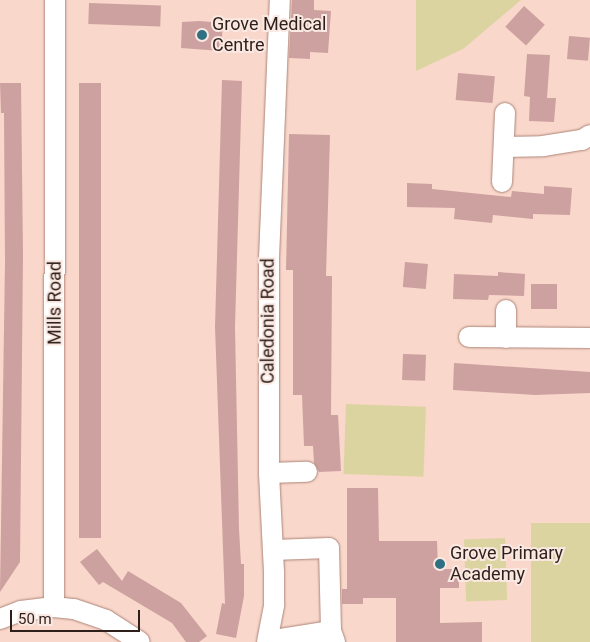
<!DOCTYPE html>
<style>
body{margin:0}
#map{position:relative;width:590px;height:642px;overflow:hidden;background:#f9d7cb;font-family:Roboto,sans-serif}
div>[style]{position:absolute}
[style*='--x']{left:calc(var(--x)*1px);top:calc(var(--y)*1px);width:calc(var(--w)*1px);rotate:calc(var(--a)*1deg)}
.green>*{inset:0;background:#dcd4a0;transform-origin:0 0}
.building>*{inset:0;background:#cda19f;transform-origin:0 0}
.roads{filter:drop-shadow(0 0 1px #ad8577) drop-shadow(0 0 1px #ad8577)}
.minor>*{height:20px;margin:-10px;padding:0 10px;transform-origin:10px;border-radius:10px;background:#fff}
.dots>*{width:14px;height:14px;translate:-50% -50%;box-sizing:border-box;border:2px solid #fae8e2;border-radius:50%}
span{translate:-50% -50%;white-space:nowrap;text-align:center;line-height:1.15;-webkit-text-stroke:4px #fae8e2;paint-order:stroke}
.poi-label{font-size:18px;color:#2f1f1a}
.left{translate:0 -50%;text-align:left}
.street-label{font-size:18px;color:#2f1f1a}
.scale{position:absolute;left:10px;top:610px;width:130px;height:22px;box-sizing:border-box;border:2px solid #2f1f1a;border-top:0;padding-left:6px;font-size:15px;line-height:18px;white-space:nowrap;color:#2f1f1a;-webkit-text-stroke:4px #fae8e2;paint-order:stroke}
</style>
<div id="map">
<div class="green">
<div style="clip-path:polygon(416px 0,521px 0,463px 49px,416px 71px)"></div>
<div style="left:346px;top:404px;width:80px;height:70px;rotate:2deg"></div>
<div style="left:590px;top:523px;width:119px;height:59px;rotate:90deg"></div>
<div style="left:505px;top:538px;width:62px;height:41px;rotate:88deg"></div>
</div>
<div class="building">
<div style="clip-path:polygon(292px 0,314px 0,314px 10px,331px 11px,328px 53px,310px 52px,310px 59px,289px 58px)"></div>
<div style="left:89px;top:3px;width:72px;height:21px;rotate:2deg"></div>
<div style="left:524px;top:6px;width:28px;height:28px;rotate:42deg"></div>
<div style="clip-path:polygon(200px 21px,223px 23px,221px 51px,181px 48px,182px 22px)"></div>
<div style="left:569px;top:36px;width:21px;height:23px;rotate:5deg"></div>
<div style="clip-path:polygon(527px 54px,550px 55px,547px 98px,556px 98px,554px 122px,529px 121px,530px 97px,524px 96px)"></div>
<div style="left:458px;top:73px;width:37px;height:27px;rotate:5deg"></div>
<div style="clip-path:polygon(222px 80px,242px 81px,235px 327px,239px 529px,241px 564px,244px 564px,244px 596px,236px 638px,216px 634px,222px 603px,225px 604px,215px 327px)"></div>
<div style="clip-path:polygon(0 83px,21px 83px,23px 254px,20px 562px,0 592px,5px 262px,4px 113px,1px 113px)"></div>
<div style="left:79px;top:83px;width:22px;height:455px"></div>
<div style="clip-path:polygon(289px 134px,330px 135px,326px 276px,332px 276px,331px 415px,338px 415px,341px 471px,319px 472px,314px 463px,313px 446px,304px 446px,302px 395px,293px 395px,293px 270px,286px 270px)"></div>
<div style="clip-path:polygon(407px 183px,432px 184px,432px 189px,511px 197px,512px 191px,544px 194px,544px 186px,572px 188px,570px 215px,533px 214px,533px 219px,493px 215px,492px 223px,454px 219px,455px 208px,407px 207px)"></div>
<div style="left:405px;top:262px;width:23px;height:25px;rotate:5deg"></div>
<div style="clip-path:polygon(498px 272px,525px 274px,524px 296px,489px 295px,488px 300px,453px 299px,454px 274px,498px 276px)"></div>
<div style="left:557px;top:284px;width:25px;height:26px;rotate:90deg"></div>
<div style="left:403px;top:354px;width:23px;height:26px;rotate:2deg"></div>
<div style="clip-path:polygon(454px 363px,590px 372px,590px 393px,535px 395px,453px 390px)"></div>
<div style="clip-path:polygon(347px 488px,378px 488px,379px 541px,437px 541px,438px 569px,459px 569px,459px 588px,440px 588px,440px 623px,482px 622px,482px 642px,396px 642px,396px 598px,363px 598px,363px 604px,342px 604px,342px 589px,347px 589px)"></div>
<div style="clip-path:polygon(97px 549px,122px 581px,128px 571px,181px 603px,207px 636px,199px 642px,186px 642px,172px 623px,103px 582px,99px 585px,80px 562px)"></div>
</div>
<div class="roads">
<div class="minor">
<div style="--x:504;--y:147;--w:39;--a:-1"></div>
<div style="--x:543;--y:146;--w:39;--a:-9"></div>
<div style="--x:582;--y:140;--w:9;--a:-32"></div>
<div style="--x:502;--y:182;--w:69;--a:-87.5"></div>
<div style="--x:469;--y:337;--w:121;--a:0.5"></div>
<div style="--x:506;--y:338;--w:28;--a:-90"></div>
<div style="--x:269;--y:473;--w:38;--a:-2"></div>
<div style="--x:273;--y:550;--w:56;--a:-2"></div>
<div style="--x:329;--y:548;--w:83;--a:88.6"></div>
<div style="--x:54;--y:607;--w:607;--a:-89.91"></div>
<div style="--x:0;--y:619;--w:22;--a:-21"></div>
<div style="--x:21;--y:611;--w:33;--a:-7"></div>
<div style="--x:54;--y:607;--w:20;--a:6"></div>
<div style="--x:74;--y:609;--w:34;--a:19"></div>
<div style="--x:106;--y:620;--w:40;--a:32.9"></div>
<div style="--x:268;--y:641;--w:64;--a:-9"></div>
<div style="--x:331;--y:631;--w:12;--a:70"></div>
<div style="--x:267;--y:642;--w:38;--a:-79"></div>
<div style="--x:274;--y:605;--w:33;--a:-90"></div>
<div style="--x:274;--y:572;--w:99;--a:-92.9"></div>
<div style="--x:269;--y:473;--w:215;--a:-90"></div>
<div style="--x:269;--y:258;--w:258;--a:-87.6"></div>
</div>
</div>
<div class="dots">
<div style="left:202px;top:35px;background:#2f7083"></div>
<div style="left:440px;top:564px;background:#2f7083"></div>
</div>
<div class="poi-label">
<span class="left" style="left:212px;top:35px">Grove Medical<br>Centre</span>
<span class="left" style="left:450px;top:564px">Grove Primary<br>Academy</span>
</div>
<div class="street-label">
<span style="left:55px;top:303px;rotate:-90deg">Mills Road</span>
<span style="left:268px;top:321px;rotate:-90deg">Caledonia Road</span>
</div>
<div class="scale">50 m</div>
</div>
